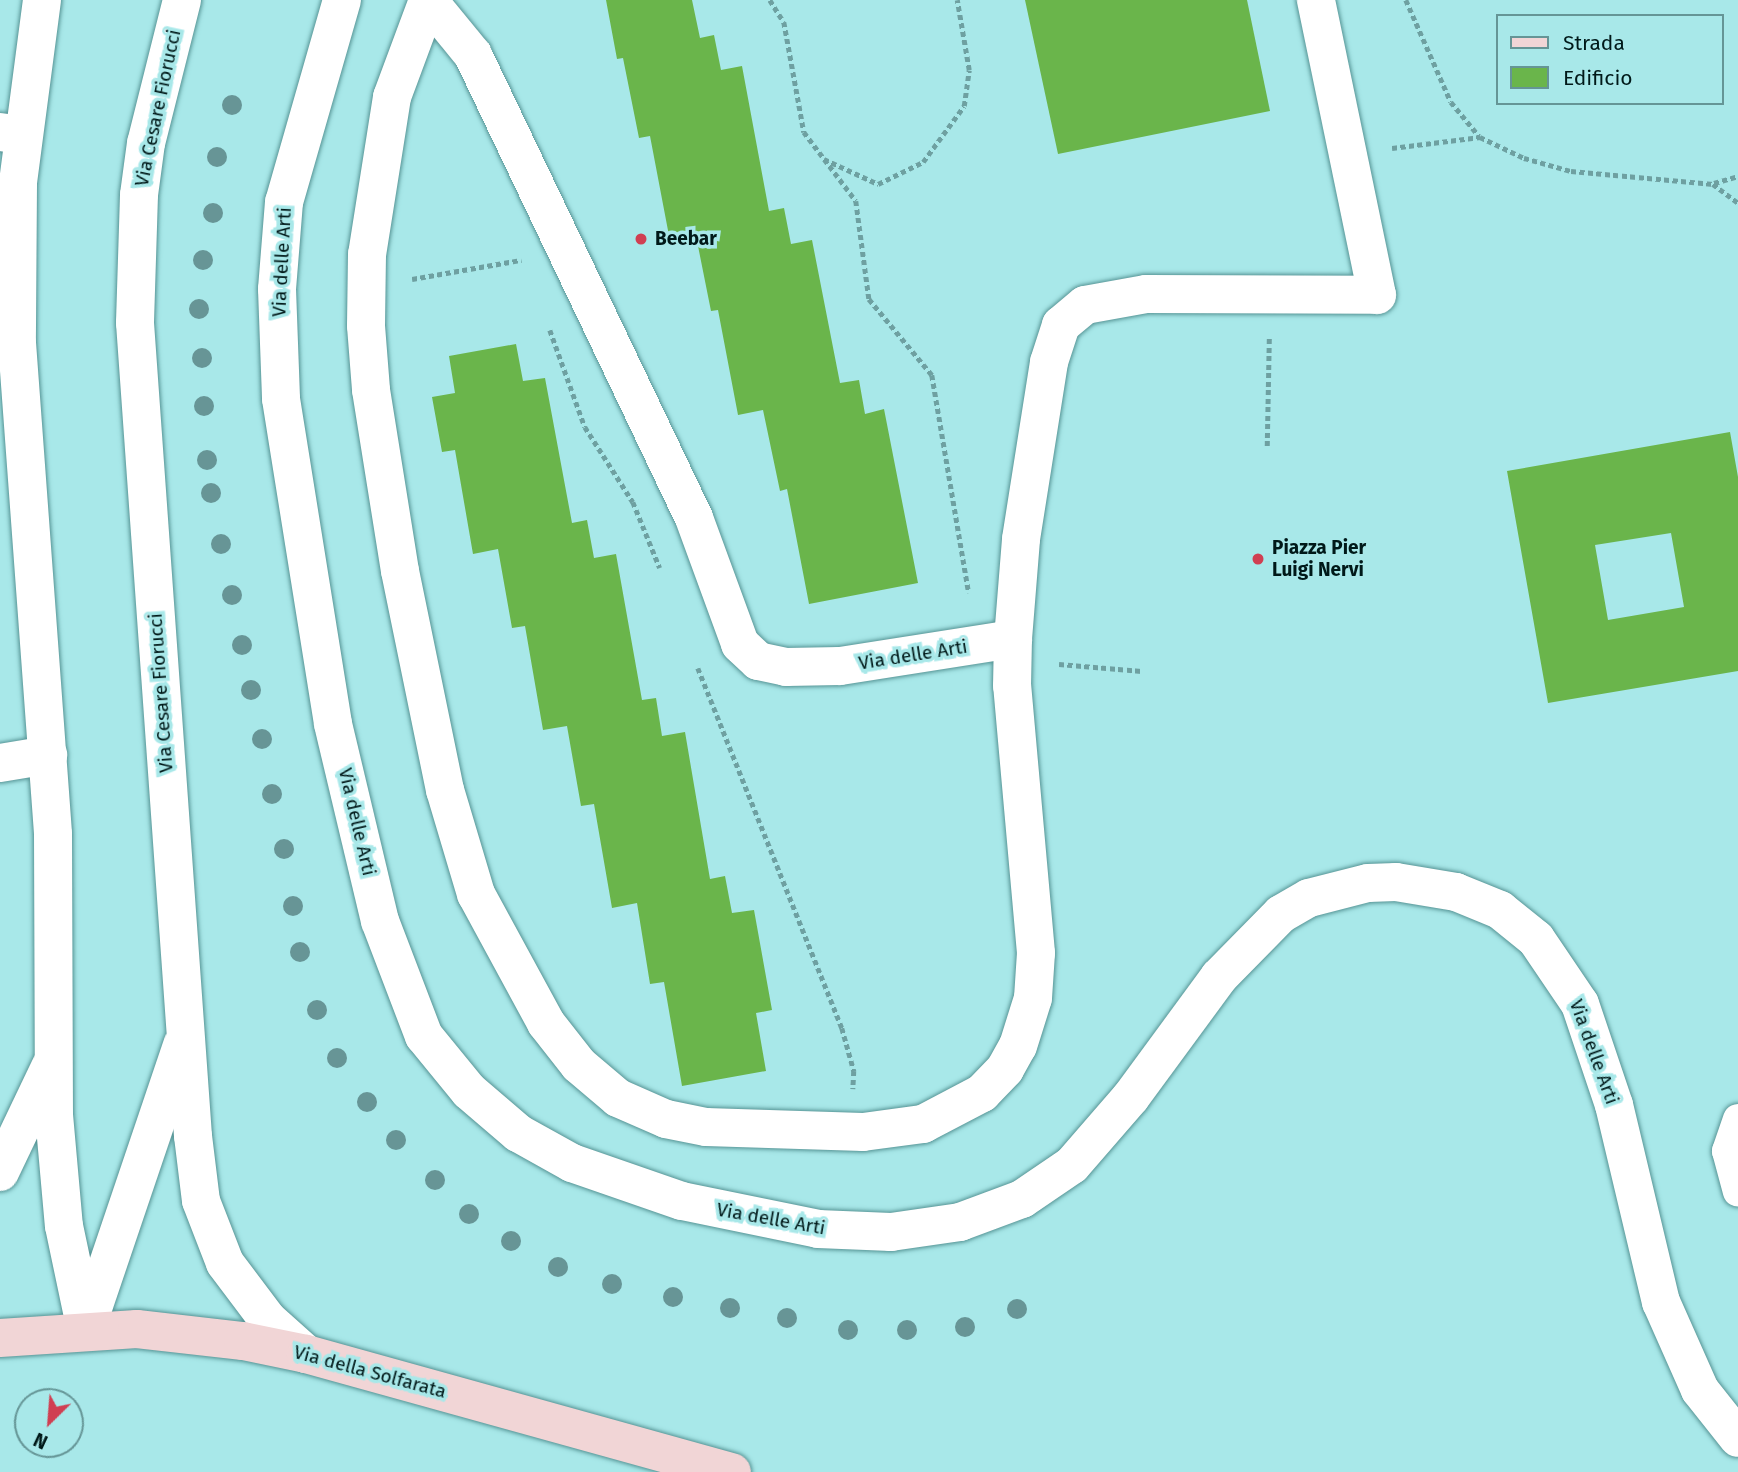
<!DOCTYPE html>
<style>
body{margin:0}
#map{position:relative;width:1738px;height:1472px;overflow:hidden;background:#a8e8e9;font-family:"Fira Sans",sans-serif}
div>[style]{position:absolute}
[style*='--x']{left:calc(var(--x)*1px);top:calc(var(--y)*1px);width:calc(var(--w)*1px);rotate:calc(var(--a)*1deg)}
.building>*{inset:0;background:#6ab54b}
.path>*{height:4.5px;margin-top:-2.25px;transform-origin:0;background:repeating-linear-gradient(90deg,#6ea0a1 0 5px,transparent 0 8.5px)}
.roads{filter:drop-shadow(0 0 2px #569495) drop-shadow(0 0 2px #569495)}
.service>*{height:30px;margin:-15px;padding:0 15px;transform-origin:15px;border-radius:15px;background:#fff}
.minor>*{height:38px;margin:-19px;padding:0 19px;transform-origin:19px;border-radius:19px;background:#fff}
.tertiary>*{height:38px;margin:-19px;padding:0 19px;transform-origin:19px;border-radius:19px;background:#fff}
.secondary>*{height:38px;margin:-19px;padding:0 19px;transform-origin:19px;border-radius:19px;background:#f1d5d6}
.trees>*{width:20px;height:20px;margin:-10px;border-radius:50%;background:#679596}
.dots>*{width:19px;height:19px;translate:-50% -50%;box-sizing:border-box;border:4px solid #a8e8e9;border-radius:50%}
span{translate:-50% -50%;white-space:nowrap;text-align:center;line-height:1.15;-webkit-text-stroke:7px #a8e8e9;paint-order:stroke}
.street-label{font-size:19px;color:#001919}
.poi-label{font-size:19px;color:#001919;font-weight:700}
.left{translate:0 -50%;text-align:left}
.legend{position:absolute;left:1496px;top:14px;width:228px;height:91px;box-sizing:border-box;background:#a8e8e9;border:2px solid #659596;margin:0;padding:9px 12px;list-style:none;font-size:21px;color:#001919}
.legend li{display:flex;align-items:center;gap:14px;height:35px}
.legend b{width:35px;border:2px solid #659596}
.north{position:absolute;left:14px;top:1388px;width:70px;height:70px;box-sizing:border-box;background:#a8e8e9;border:2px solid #659596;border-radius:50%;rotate:205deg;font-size:19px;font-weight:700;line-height:28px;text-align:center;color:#001919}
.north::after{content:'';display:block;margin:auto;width:24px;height:32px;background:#d03f52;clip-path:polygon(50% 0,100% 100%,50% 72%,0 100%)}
</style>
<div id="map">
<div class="building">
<div style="clip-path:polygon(606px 0,692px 0,700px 38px,714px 35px,721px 70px,742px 66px,769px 211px,784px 208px,791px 244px,812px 240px,840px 383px,859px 380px,865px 414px,884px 409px,918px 583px,809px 604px,787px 489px,780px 491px,763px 410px,738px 415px,718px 310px,711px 311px,696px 236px,670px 241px,650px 136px,639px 138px,623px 58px,617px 59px)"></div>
<div style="clip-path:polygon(1025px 0,1247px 0,1270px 111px,1058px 154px)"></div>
<div style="clip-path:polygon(516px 344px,523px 381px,545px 378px,572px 523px,587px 520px,594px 558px,616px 554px,642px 700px,656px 698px,662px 736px,685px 732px,710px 879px,725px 876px,732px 913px,754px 910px,772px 1010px,756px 1013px,766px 1071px,682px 1086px,664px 982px,650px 984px,637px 903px,612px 908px,594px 804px,581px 806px,567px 726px,543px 730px,525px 626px,512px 628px,498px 549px,473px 554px,455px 450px,442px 452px,432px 397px,455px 393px,449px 356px)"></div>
<div style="clip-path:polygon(evenodd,1730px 432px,1738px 477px,1738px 671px,1548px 703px,1507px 471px,1730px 432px,1671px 533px,1684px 607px,1608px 620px,1595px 545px,1671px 533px)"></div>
</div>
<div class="path">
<div style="--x:770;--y:0;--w:26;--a:58"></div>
<div style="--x:784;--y:22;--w:112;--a:79.7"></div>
<div style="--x:804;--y:132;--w:86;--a:53"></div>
<div style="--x:856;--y:201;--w:99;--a:82.4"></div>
<div style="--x:869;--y:299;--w:99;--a:50.3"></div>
<div style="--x:932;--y:375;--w:221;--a:80.4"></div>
<div style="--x:1406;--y:0;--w:111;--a:66.2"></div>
<div style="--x:1451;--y:102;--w:44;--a:50.5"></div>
<div style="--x:1392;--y:148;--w:89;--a:-7.1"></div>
<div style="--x:1480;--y:137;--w:49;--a:25.5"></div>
<div style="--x:1524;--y:158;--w:49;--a:15.5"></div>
<div style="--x:1571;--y:171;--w:143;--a:5.2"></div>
<div style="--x:1713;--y:184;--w:31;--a:37"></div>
<div style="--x:824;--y:159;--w:60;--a:24.8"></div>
<div style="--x:878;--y:184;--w:50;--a:-26.1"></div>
<div style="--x:923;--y:162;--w:69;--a:-53.8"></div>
<div style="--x:964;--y:106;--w:36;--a:-82"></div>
<div style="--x:969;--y:70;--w:71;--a:-99.7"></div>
<div style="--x:1714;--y:183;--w:25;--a:-16"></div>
<div style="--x:412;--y:279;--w:111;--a:-9.9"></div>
<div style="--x:550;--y:330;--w:103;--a:70.2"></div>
<div style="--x:585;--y:427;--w:89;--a:57.4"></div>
<div style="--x:633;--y:502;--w:71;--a:67.8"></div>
<div style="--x:1267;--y:446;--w:108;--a:-88.9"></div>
<div style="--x:1059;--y:664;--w:83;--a:4.8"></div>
<div style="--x:698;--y:668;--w:388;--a:68.2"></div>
<div style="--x:842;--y:1028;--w:45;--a:74.4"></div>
<div style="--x:854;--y:1071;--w:18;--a:93"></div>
</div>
<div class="roads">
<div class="service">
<div style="--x:1738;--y:1119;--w:34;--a:109"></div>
<div style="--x:1727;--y:1151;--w:42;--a:75"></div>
</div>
<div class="minor">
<div style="--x:342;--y:0;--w:210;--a:106"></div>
<div style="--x:284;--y:202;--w:87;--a:94.6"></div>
<div style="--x:277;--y:289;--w:110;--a:87.9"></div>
<div style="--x:281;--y:399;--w:329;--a:80.9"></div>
<div style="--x:333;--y:724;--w:203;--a:76.6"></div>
<div style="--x:380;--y:921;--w:123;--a:69.1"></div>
<div style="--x:424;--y:1036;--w:71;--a:50.7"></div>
<div style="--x:469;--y:1091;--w:65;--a:40.6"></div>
<div style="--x:518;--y:1133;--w:62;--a:29.1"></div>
<div style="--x:572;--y:1163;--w:116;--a:19.1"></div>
<div style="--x:682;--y:1201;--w:139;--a:11.6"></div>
<div style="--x:818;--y:1229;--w:73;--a:2.4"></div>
<div style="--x:891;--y:1232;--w:70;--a:-8.2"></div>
<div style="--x:960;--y:1222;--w:66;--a:-20.4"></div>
<div style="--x:1022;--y:1199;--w:60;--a:-34.2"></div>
<div style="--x:1072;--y:1165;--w:90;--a:-49.1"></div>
<div style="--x:1131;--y:1097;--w:149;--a:-53.7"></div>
<div style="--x:1219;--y:977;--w:88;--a:-45.5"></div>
<div style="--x:1281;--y:914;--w:32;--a:-30"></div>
<div style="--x:1309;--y:898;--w:61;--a:-14.3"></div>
<div style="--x:1368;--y:883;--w:28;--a:-2"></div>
<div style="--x:1396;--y:882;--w:61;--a:9.5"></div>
<div style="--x:1456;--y:892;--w:48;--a:22.2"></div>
<div style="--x:1500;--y:910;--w:46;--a:38.9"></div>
<div style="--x:1536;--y:939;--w:78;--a:55.9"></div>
<div style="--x:1580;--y:1004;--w:107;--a:71.4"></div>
<div style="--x:1614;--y:1105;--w:203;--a:76.6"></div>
<div style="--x:1661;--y:1302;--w:96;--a:66.1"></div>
<div style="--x:1700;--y:1390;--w:61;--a:51.6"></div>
<div style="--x:428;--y:0;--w:103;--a:110.4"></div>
<div style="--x:392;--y:97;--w:159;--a:99"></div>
<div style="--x:367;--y:254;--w:72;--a:90.8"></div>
<div style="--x:366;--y:326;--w:64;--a:85.5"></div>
<div style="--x:371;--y:390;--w:183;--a:80.9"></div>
<div style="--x:400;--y:571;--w:224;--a:78.4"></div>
<div style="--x:445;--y:790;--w:109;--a:73.4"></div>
<div style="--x:476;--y:894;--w:147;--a:61.5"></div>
<div style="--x:546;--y:1023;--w:53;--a:51.8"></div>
<div style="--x:579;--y:1065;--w:51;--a:40.2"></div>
<div style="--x:618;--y:1098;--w:52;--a:23.6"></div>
<div style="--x:666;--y:1119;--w:41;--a:11.3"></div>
<div style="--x:706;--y:1127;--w:157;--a:1.8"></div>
<div style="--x:863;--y:1132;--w:61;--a:-7.6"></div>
<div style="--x:923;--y:1124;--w:67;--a:-27.7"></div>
<div style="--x:982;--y:1093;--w:33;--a:-46"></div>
<div style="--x:1005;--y:1069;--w:26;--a:-61"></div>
<div style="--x:1018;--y:1046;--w:50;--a:-72.6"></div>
<div style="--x:1033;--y:998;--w:45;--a:-86.2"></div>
<div style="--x:1036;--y:953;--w:268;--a:-95.1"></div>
<div style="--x:1012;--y:686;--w:47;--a:-88.8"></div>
<div style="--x:1013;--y:639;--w:100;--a:-85.4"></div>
<div style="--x:1021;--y:539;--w:179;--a:-81"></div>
<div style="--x:1049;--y:362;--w:39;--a:-72"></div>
<div style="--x:1061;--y:325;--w:31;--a:-40"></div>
<div style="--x:1085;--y:305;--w:62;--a:-10.2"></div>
<div style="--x:1146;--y:294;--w:231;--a:0.2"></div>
<div style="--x:1377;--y:295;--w:301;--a:-101.7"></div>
<div style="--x:428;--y:0;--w:71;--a:50.7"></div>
<div style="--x:473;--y:55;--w:513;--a:64.48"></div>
<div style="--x:694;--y:518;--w:134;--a:69.9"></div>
<div style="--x:740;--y:644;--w:25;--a:43"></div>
<div style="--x:758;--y:661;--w:29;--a:12"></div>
<div style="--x:786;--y:667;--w:54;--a:-1.1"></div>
<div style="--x:840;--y:666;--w:175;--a:-8.9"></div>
<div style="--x:0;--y:132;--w:22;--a:8"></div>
<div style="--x:0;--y:763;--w:49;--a:-9.5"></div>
</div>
<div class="tertiary">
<div style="--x:42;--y:0;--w:185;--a:97.5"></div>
<div style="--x:18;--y:183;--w:160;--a:90.4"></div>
<div style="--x:17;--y:343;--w:492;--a:85.8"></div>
<div style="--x:53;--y:834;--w:281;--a:89.8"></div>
<div style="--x:54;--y:1115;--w:111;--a:84.9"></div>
<div style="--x:64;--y:1226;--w:106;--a:78.1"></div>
<div style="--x:182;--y:0;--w:147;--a:104.1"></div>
<div style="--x:146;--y:143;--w:52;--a:97.7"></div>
<div style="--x:139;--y:195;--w:128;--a:91.8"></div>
<div style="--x:135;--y:323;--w:815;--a:85.92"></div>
<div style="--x:193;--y:1136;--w:65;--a:83"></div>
<div style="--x:201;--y:1201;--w:66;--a:68.8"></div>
<div style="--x:225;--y:1263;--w:71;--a:53"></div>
<div style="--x:268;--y:1320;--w:51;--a:41.8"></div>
<div style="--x:0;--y:1172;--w:116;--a:-64.5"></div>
<div style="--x:87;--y:1326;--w:297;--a:-71.3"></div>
</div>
<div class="secondary">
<div style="--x:0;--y:1338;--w:137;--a:-3.8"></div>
<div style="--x:137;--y:1329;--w:107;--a:6.5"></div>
<div style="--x:243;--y:1341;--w:64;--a:11.7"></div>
<div style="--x:306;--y:1354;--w:442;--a:15.5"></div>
</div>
</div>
<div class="trees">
<div style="left:232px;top:105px"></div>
<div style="left:217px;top:157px"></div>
<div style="left:213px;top:213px"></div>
<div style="left:203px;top:260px"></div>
<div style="left:199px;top:309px"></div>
<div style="left:202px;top:358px"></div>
<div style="left:204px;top:406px"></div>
<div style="left:207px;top:460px"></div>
<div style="left:211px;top:493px"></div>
<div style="left:221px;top:544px"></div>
<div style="left:232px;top:595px"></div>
<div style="left:242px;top:645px"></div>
<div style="left:251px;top:690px"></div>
<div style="left:262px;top:739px"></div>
<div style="left:272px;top:794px"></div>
<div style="left:284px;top:849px"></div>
<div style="left:293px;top:906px"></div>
<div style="left:300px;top:952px"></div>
<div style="left:317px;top:1010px"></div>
<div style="left:337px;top:1058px"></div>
<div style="left:367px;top:1102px"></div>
<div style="left:396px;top:1140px"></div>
<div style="left:435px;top:1180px"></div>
<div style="left:469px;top:1214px"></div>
<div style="left:511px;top:1241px"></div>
<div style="left:558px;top:1267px"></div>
<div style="left:612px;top:1284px"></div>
<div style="left:673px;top:1297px"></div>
<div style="left:730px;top:1308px"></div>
<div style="left:1017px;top:1309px"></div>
<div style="left:787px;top:1318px"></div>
<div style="left:965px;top:1327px"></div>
<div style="left:848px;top:1330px"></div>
<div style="left:907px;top:1330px"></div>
</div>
<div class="dots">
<div style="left:641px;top:239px;background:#d03f52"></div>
<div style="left:1258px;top:559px;background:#d03f52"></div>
</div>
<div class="street-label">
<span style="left:158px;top:108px;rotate:-78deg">Via Cesare Fiorucci</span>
<span style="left:282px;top:262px;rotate:-87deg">Via delle Arti</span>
<span style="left:913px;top:655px;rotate:-9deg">Via delle Arti</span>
<span style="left:161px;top:693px;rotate:-94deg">Via Cesare Fiorucci</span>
<span style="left:357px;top:822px;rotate:77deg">Via delle Arti</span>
<span style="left:1594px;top:1052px;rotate:70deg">Via delle Arti</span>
<span style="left:771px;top:1219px;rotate:10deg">Via delle Arti</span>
<span style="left:370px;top:1372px;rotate:15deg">Via della Solfarata</span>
</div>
<div class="poi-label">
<span class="left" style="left:655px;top:239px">Beebar</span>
<span class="left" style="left:1272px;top:559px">Piazza Pier<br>Luigi Nervi</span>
</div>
<ul class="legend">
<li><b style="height:9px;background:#f1d5d6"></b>Strada</li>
<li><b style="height:19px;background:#6ab54b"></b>Edificio</li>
</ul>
<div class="north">N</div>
</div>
